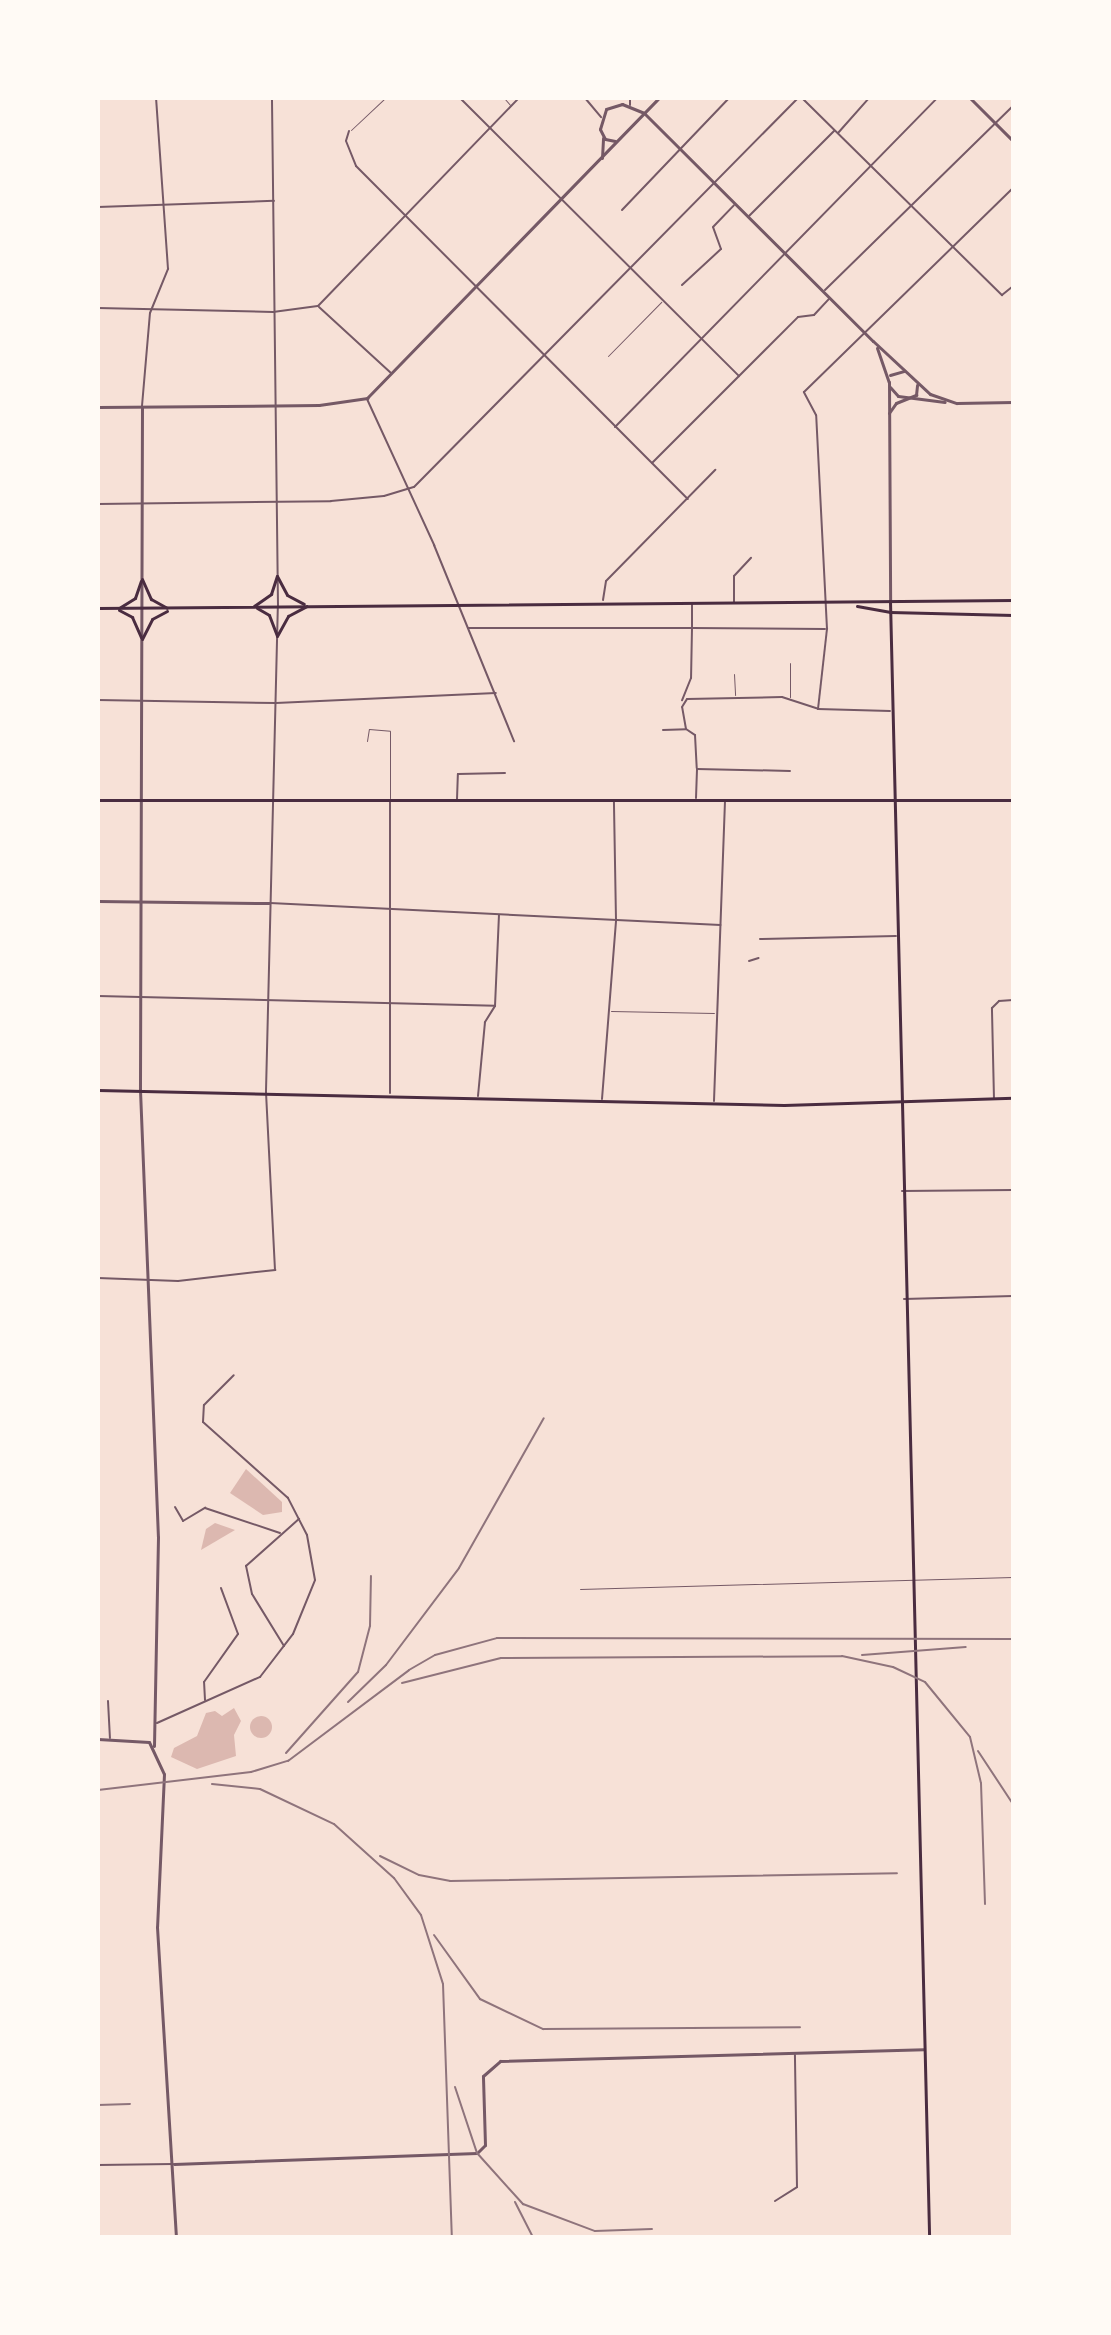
<!DOCTYPE html>
<style>
body{margin:0}
#map{position:relative;width:1111px;height:2335px;overflow:hidden;background:#f7e1d7;font-family:Arial,sans-serif}
div>[style]{position:absolute}
[style*='--x']{left:calc(var(--x)*1px);top:calc(var(--y)*1px);width:calc(var(--w)*1px);rotate:calc(var(--a)*1deg)}
.water>*{inset:0;background:#dcb8b0}
.round{border-radius:50%}
.service>*{height:1px;margin:-0.5px;padding:0 0.5px;transform-origin:0.5px;border-radius:0.5px;background:#755966}
.pedestrian>*{height:2px;margin:-1px;padding:0 1px;transform-origin:1px;border-radius:1px;background:#755966}
.minor>*{height:2px;margin:-1px;padding:0 1px;transform-origin:1px;border-radius:1px;background:#755966}
.tertiary>*{height:3px;margin:-1.5px;padding:0 1.5px;transform-origin:1.5px;border-radius:1.5px;background:#755966}
.secondary>*{height:3px;margin:-1.5px;padding:0 1.5px;transform-origin:1.5px;border-radius:1.5px;background:#4a2c40}
.primary>*{height:3px;margin:-1.5px;padding:0 1.5px;transform-origin:1.5px;border-radius:1.5px;background:#4a2c40}
.rail>*{height:2px;margin:-1px;padding:0 1px;transform-origin:1px;border-radius:1px;background:#8f747c}
span{translate:-50% -50%;white-space:nowrap;text-align:center;line-height:1.15;-webkit-text-stroke:6px #fffaf5;paint-order:stroke}
.frame{position:absolute;inset:0;border:100px solid #fffaf5;pointer-events:none}
</style>
<div id="map">
<div class="water">
<div style="clip-path:polygon(246px 1469px,282px 1502px,282px 1512px,263px 1515px,230px 1493px)"></div>
<div style="clip-path:polygon(215px 1523px,235px 1530px,201px 1550px,206px 1529px)"></div>
<div style="clip-path:polygon(234px 1708px,241px 1721px,234px 1735px,236px 1756px,197px 1769px,171px 1757px,174px 1748px,197px 1736px,206px 1713px,215px 1711px,222px 1716px)"></div>
<div class="round" style="left:250px;top:1716px;width:22px;height:22px"></div>
</div>
<div class="service">
<div style="--x:504;--y:98;--w:9;--a:49"></div>
<div style="--x:351;--y:130;--w:47;--a:-43.3"></div>
<div style="--x:608;--y:356;--w:76;--a:-45.5"></div>
<div style="--x:790;--y:663;--w:34;--a:90"></div>
<div style="--x:734;--y:674;--w:21;--a:87"></div>
<div style="--x:367;--y:741;--w:12;--a:-81"></div>
<div style="--x:369;--y:729;--w:21;--a:5"></div>
<div style="--x:390;--y:731;--w:67;--a:90"></div>
<div style="--x:611;--y:1011;--w:103;--a:1.1"></div>
<div style="--x:580;--y:1589;--w:433;--a:-1.6"></div>
</div>
<div class="pedestrian">
<div style="--x:749;--y:961;--w:10;--a:-17"></div>
</div>
<div class="minor">
<div style="--x:460;--y:98;--w:394;--a:44.9"></div>
<div style="--x:585;--y:98;--w:25;--a:50"></div>
<div style="--x:630;--y:98;--w:7;--a:90"></div>
<div style="--x:802;--y:98;--w:281;--a:44.6"></div>
<div style="--x:1002;--y:295;--w:14;--a:-39"></div>
<div style="--x:349;--y:131;--w:10;--a:107"></div>
<div style="--x:346;--y:141;--w:27;--a:68"></div>
<div style="--x:356;--y:166;--w:470;--a:45.1"></div>
<div style="--x:838;--y:133;--w:47;--a:-48.5"></div>
<div style="--x:98;--y:207;--w:176;--a:-2"></div>
<div style="--x:622;--y:210;--w:155;--a:-46.3"></div>
<div style="--x:748;--y:217;--w:122;--a:-45"></div>
<div style="--x:682;--y:285;--w:53;--a:-42.7"></div>
<div style="--x:721;--y:249;--w:23;--a:-110"></div>
<div style="--x:713;--y:227;--w:30;--a:-46"></div>
<div style="--x:825;--y:290;--w:263;--a:-44.4"></div>
<div style="--x:319;--y:307;--w:98;--a:42.5"></div>
<div style="--x:98;--y:308;--w:175;--a:1.3"></div>
<div style="--x:273;--y:312;--w:45;--a:-7.6"></div>
<div style="--x:318;--y:306;--w:289;--a:-46"></div>
<div style="--x:367;--y:399;--w:161;--a:65.3"></div>
<div style="--x:434;--y:545;--w:212;--a:67.8"></div>
<div style="--x:142;--y:406;--w:93;--a:-85.1"></div>
<div style="--x:150;--y:313;--w:48;--a:-67.8"></div>
<div style="--x:168;--y:269;--w:171;--a:-94"></div>
<div style="--x:615;--y:427;--w:460;--a:-45.6"></div>
<div style="--x:652;--y:463;--w:206;--a:-45"></div>
<div style="--x:798;--y:317;--w:16;--a:-7"></div>
<div style="--x:814;--y:315;--w:22;--a:-47"></div>
<div style="--x:98;--y:504;--w:233;--a:-0.7"></div>
<div style="--x:331;--y:501;--w:53;--a:-5.4"></div>
<div style="--x:384;--y:496;--w:31;--a:-17"></div>
<div style="--x:414;--y:487;--w:547;--a:-45.37"></div>
<div style="--x:603;--y:600;--w:19;--a:-81"></div>
<div style="--x:606;--y:581;--w:156;--a:-45.5"></div>
<div style="--x:734;--y:602;--w:26;--a:-90"></div>
<div style="--x:734;--y:576;--w:25;--a:-47"></div>
<div style="--x:692;--y:603;--w:25;--a:90"></div>
<div style="--x:692;--y:628;--w:133;--a:0.4"></div>
<div style="--x:468;--y:628;--w:224;--a:0"></div>
<div style="--x:692;--y:628;--w:50;--a:91.1"></div>
<div style="--x:691;--y:678;--w:24;--a:112"></div>
<div style="--x:98;--y:700;--w:178;--a:1"></div>
<div style="--x:276;--y:703;--w:220;--a:-2.6"></div>
<div style="--x:818;--y:709;--w:81;--a:-83.6"></div>
<div style="--x:827;--y:629;--w:214;--a:-92.9"></div>
<div style="--x:816;--y:415;--w:26;--a:-118"></div>
<div style="--x:804;--y:392;--w:292;--a:-44.3"></div>
<div style="--x:686;--y:729;--w:22;--a:-100"></div>
<div style="--x:682;--y:707;--w:9;--a:-58"></div>
<div style="--x:687;--y:699;--w:95;--a:-1.2"></div>
<div style="--x:782;--y:697;--w:38;--a:18"></div>
<div style="--x:818;--y:709;--w:72;--a:1.6"></div>
<div style="--x:663;--y:730;--w:23;--a:-2"></div>
<div style="--x:686;--y:729;--w:11;--a:34"></div>
<div style="--x:695;--y:735;--w:33;--a:87"></div>
<div style="--x:696;--y:798;--w:29;--a:-88"></div>
<div style="--x:697;--y:769;--w:93;--a:1.2"></div>
<div style="--x:457;--y:799;--w:25;--a:-88"></div>
<div style="--x:458;--y:774;--w:47;--a:-1.2"></div>
<div style="--x:270;--y:903;--w:451;--a:2.8"></div>
<div style="--x:760;--y:939;--w:136;--a:-1.3"></div>
<div style="--x:98;--y:996;--w:397;--a:1.4"></div>
<div style="--x:390;--y:1093;--w:291;--a:-90"></div>
<div style="--x:478;--y:1096;--w:74;--a:-84.6"></div>
<div style="--x:485;--y:1022;--w:19;--a:-58"></div>
<div style="--x:495;--y:1006;--w:91;--a:-87.5"></div>
<div style="--x:602;--y:1099;--w:180;--a:-85.5"></div>
<div style="--x:616;--y:920;--w:118;--a:-91"></div>
<div style="--x:994;--y:1099;--w:91;--a:-91.3"></div>
<div style="--x:992;--y:1008;--w:10;--a:-45"></div>
<div style="--x:999;--y:1001;--w:14;--a:-4"></div>
<div style="--x:714;--y:1101;--w:301;--a:-87.9"></div>
<div style="--x:902;--y:1191;--w:111;--a:-0.5"></div>
<div style="--x:98;--y:1278;--w:80;--a:2.1"></div>
<div style="--x:178;--y:1281;--w:98;--a:-6.5"></div>
<div style="--x:275;--y:1270;--w:179;--a:-92.9"></div>
<div style="--x:266;--y:1091;--w:485;--a:-88.6"></div>
<div style="--x:278;--y:606;--w:508;--a:-90.68"></div>
<div style="--x:904;--y:1299;--w:109;--a:-1.6"></div>
<div style="--x:98;--y:1386;--w:25;--a:90"></div>
<div style="--x:175;--y:1507;--w:16;--a:60"></div>
<div style="--x:183;--y:1521;--w:26;--a:-31"></div>
<div style="--x:205;--y:1508;--w:79;--a:18.4"></div>
<div style="--x:284;--y:1646;--w:61;--a:-121.6"></div>
<div style="--x:252;--y:1594;--w:29;--a:-102"></div>
<div style="--x:246;--y:1566;--w:71;--a:-41.6"></div>
<div style="--x:205;--y:1700;--w:18;--a:-93"></div>
<div style="--x:204;--y:1682;--w:59;--a:-54.7"></div>
<div style="--x:238;--y:1634;--w:49;--a:-110.3"></div>
<div style="--x:108;--y:1701;--w:37;--a:87"></div>
<div style="--x:157;--y:1723;--w:113;--a:-24.1"></div>
<div style="--x:260;--y:1677;--w:54;--a:-52.5"></div>
<div style="--x:293;--y:1634;--w:58;--a:-67.8"></div>
<div style="--x:315;--y:1580;--w:46;--a:-100.1"></div>
<div style="--x:307;--y:1535;--w:42;--a:-117.2"></div>
<div style="--x:288;--y:1498;--w:114;--a:-138.2"></div>
<div style="--x:203;--y:1422;--w:17;--a:-87"></div>
<div style="--x:204;--y:1405;--w:42;--a:-45"></div>
<div style="--x:98;--y:2165;--w:75;--a:-0.8"></div>
<div style="--x:775;--y:2201;--w:26;--a:-32"></div>
<div style="--x:797;--y:2187;--w:132;--a:-90.9"></div>
</div>
<div class="tertiary">
<div style="--x:970;--y:98;--w:61;--a:45"></div>
<div style="--x:615;--y:141;--w:10;--a:-169"></div>
<div style="--x:605;--y:139;--w:11;--a:-117"></div>
<div style="--x:600;--y:129;--w:21;--a:-73"></div>
<div style="--x:606;--y:109;--w:17;--a:-17"></div>
<div style="--x:622;--y:104;--w:24;--a:22"></div>
<div style="--x:644;--y:113;--w:323;--a:44.9"></div>
<div style="--x:873;--y:341;--w:78;--a:42.9"></div>
<div style="--x:930;--y:394;--w:28;--a:19"></div>
<div style="--x:602;--y:158;--w:20;--a:-87"></div>
<div style="--x:877;--y:348;--w:36;--a:71"></div>
<div style="--x:889;--y:382;--w:219;--a:89.7"></div>
<div style="--x:890;--y:375;--w:15;--a:-16"></div>
<div style="--x:890;--y:387;--w:12;--a:48"></div>
<div style="--x:898;--y:396;--w:47;--a:7.3"></div>
<div style="--x:957;--y:403;--w:56;--a:-1"></div>
<div style="--x:98;--y:407;--w:221;--a:-0.5"></div>
<div style="--x:319;--y:405;--w:49;--a:-8.3"></div>
<div style="--x:367;--y:398;--w:419;--a:-45.8"></div>
<div style="--x:142;--y:407;--w:683;--a:90.17"></div>
<div style="--x:140;--y:1090;--w:447;--a:87.7"></div>
<div style="--x:158;--y:1537;--w:209;--a:91.1"></div>
<div style="--x:889;--y:413;--w:12;--a:-55"></div>
<div style="--x:896;--y:403;--w:22;--a:-22"></div>
<div style="--x:916;--y:395;--w:10;--a:-84"></div>
<div style="--x:98;--y:901;--w:171;--a:0.7"></div>
<div style="--x:98;--y:1739;--w:51;--a:3.4"></div>
<div style="--x:149;--y:1742;--w:35;--a:65"></div>
<div style="--x:164;--y:1774;--w:153;--a:92.6"></div>
<div style="--x:157;--y:1927;--w:311;--a:86.5"></div>
<div style="--x:174;--y:2164;--w:303;--a:-2.1"></div>
<div style="--x:477;--y:2153;--w:11;--a:-45"></div>
<div style="--x:485;--y:2145;--w:69;--a:-91.7"></div>
<div style="--x:483;--y:2076;--w:23;--a:-41"></div>
<div style="--x:500;--y:2061;--w:424;--a:-1.6"></div>
</div>
<div class="secondary">
<div style="--x:277;--y:576;--w:21;--a:62"></div>
<div style="--x:287;--y:595;--w:19;--a:28"></div>
<div style="--x:142;--y:579;--w:22;--a:66"></div>
<div style="--x:151;--y:599;--w:18;--a:29"></div>
<div style="--x:890;--y:601;--w:1636;--a:88.63"></div>
<div style="--x:254;--y:606;--w:21;--a:-35"></div>
<div style="--x:271;--y:594;--w:19;--a:-72"></div>
<div style="--x:857;--y:606;--w:34;--a:10"></div>
<div style="--x:890;--y:612;--w:123;--a:1.4"></div>
<div style="--x:98;--y:608;--w:915;--a:-0.5"></div>
<div style="--x:119;--y:608;--w:19;--a:-32"></div>
<div style="--x:135;--y:598;--w:18;--a:-71"></div>
<div style="--x:257;--y:608;--w:14;--a:30"></div>
<div style="--x:269;--y:615;--w:22;--a:69"></div>
<div style="--x:119;--y:610;--w:15;--a:28"></div>
<div style="--x:132;--y:617;--w:22;--a:66"></div>
<div style="--x:277;--y:636;--w:23;--a:-61"></div>
<div style="--x:288;--y:616;--w:21;--a:-28"></div>
<div style="--x:142;--y:639;--w:22;--a:-63"></div>
<div style="--x:152;--y:619;--w:17;--a:-28"></div>
<div style="--x:98;--y:800;--w:915;--a:0"></div>
</div>
<div class="primary">
<div style="--x:98;--y:1090;--w:686;--a:1.25"></div>
<div style="--x:784;--y:1105;--w:229;--a:-1.8"></div>
</div>
<div class="rail">
<div style="--x:862;--y:1655;--w:104;--a:-4.4"></div>
<div style="--x:402;--y:1683;--w:102;--a:-14.2"></div>
<div style="--x:501;--y:1658;--w:341;--a:-0.3"></div>
<div style="--x:842;--y:1656;--w:52;--a:12.2"></div>
<div style="--x:893;--y:1667;--w:35;--a:25"></div>
<div style="--x:925;--y:1682;--w:71;--a:50.7"></div>
<div style="--x:970;--y:1737;--w:47;--a:76.6"></div>
<div style="--x:981;--y:1783;--w:121;--a:88.1"></div>
<div style="--x:348;--y:1702;--w:53;--a:-44.2"></div>
<div style="--x:386;--y:1665;--w:121;--a:-53"></div>
<div style="--x:459;--y:1568;--w:172;--a:-60.5"></div>
<div style="--x:978;--y:1751;--w:64;--a:56.6"></div>
<div style="--x:286;--y:1753;--w:108;--a:-48.4"></div>
<div style="--x:358;--y:1672;--w:48;--a:-75.4"></div>
<div style="--x:370;--y:1626;--w:50;--a:-88.9"></div>
<div style="--x:212;--y:1784;--w:48;--a:5.9"></div>
<div style="--x:260;--y:1789;--w:82;--a:25.3"></div>
<div style="--x:334;--y:1824;--w:81;--a:42"></div>
<div style="--x:394;--y:1878;--w:46;--a:53.9"></div>
<div style="--x:421;--y:1915;--w:72;--a:72.3"></div>
<div style="--x:443;--y:1984;--w:253;--a:88"></div>
<div style="--x:98;--y:1790;--w:154;--a:-6.7"></div>
<div style="--x:251;--y:1772;--w:39;--a:-17"></div>
<div style="--x:288;--y:1761;--w:151;--a:-36.9"></div>
<div style="--x:409;--y:1670;--w:30;--a:-30"></div>
<div style="--x:435;--y:1655;--w:64;--a:-15.3"></div>
<div style="--x:497;--y:1638;--w:516;--a:0.11"></div>
<div style="--x:380;--y:1856;--w:43;--a:26"></div>
<div style="--x:419;--y:1875;--w:32;--a:11"></div>
<div style="--x:450;--y:1881;--w:447;--a:-1"></div>
<div style="--x:434;--y:1935;--w:79;--a:54.3"></div>
<div style="--x:480;--y:1999;--w:70;--a:25.5"></div>
<div style="--x:543;--y:2029;--w:257;--a:-0.4"></div>
<div style="--x:455;--y:2087;--w:70;--a:71.6"></div>
<div style="--x:477;--y:2153;--w:69;--a:48"></div>
<div style="--x:523;--y:2204;--w:77;--a:20.6"></div>
<div style="--x:595;--y:2231;--w:57;--a:-2"></div>
<div style="--x:98;--y:2105;--w:32;--a:-2"></div>
<div style="--x:515;--y:2202;--w:39;--a:63"></div>
<div style="--x:98;--y:2233;--w:4;--a:63"></div>
</div>
<div class="frame"></div>
</div>
